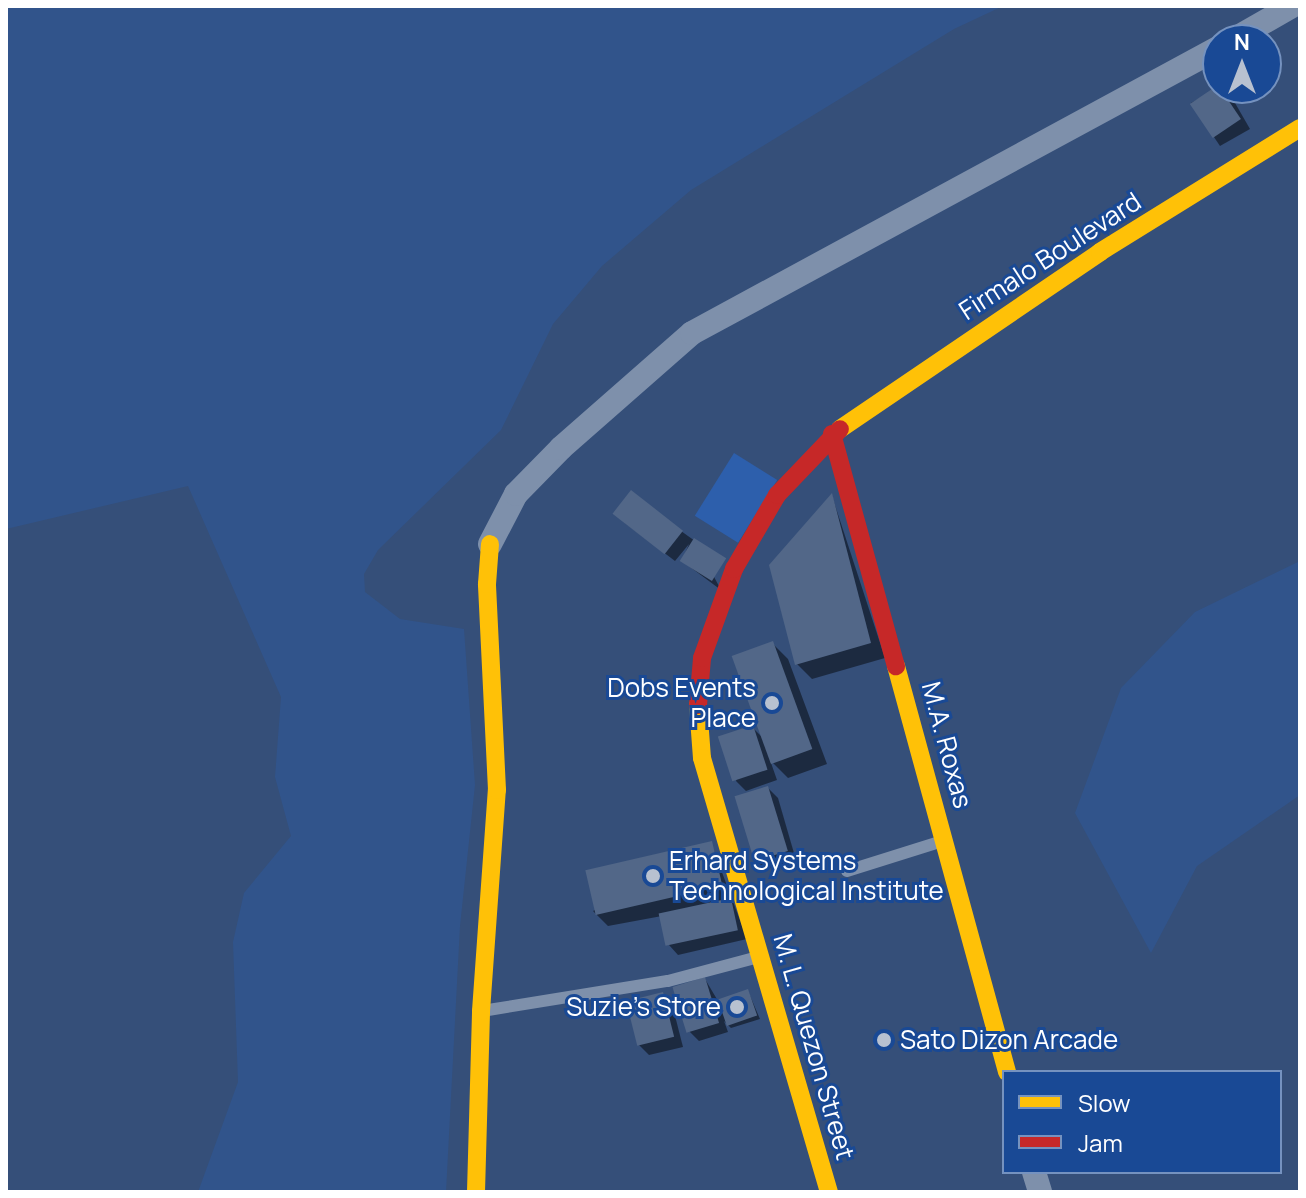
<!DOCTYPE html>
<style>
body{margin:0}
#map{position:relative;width:1306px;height:1198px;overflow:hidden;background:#354f79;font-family:Manrope,sans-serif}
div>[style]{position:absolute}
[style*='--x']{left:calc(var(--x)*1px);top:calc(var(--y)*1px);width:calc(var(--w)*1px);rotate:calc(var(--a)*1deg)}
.green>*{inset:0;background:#2d5fac;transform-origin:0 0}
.water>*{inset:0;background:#31548b}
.shadow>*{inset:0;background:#0007}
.building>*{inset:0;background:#526788;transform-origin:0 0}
.lane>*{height:12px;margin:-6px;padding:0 6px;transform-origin:6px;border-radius:6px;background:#7e90ab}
.street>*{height:24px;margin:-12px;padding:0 12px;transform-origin:12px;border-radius:12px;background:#7e90ab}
.slow>*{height:18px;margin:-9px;padding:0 9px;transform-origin:9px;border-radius:9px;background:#ffc107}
.jam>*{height:18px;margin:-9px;padding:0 9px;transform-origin:9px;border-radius:9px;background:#c62828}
.dots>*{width:22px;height:22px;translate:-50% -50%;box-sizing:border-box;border:4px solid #194995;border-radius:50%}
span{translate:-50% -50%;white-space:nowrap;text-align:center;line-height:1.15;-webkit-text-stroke:6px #194995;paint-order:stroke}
.street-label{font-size:26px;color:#fff}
.poi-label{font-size:26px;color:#fff}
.right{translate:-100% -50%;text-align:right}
.left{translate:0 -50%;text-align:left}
.frame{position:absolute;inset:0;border:8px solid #fff;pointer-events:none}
.legend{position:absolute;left:1002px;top:1070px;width:280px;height:104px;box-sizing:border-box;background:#194995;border:2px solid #7592bf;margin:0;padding:10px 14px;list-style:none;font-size:24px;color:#fff}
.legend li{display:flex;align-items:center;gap:16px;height:40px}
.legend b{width:40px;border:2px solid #7592bf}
.north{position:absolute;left:1202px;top:24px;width:80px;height:80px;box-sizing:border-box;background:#194995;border:2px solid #7592bf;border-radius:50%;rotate:0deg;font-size:22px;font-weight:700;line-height:32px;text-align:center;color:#fff}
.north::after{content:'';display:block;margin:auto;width:28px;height:36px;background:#b8c1d0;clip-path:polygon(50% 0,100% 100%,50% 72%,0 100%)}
</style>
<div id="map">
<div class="green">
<div style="left:734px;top:453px;width:51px;height:74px;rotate:32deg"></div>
</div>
<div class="water">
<div style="clip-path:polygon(6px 6px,1003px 6px,954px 29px,691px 190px,602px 266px,553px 324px,501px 430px,378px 550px,364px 574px,365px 592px,400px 619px,464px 629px,475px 785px,460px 926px,446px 1192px,198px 1192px,238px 1082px,233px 942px,244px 893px,291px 836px,275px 777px,281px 697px,188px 486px,6px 529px)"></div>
<div style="clip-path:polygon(1300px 561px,1300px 795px,1197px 866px,1151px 953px,1075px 813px,1121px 688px,1195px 612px)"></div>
</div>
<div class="shadow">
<div style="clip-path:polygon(1218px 88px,1231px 96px,1250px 129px,1220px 146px,1191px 103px)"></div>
<div style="clip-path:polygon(832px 496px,885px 658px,812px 679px,797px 664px)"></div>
<div style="clip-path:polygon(625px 523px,681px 531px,695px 541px,721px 590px,682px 561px,689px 544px,675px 561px)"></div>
<div style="clip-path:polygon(773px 644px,788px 659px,827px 764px,788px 778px,770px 760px,777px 780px,746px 791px,736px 781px,752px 727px,765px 740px)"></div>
<div style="clip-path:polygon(768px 788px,778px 798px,796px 860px,765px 869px,755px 859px)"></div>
<div style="clip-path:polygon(711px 843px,747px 939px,678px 955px,669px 945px,662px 916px,608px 926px,593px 911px)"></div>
<div style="clip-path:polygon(705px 979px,718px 1001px,748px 991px,760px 1019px,731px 1028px,724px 1021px,728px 1032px,699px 1041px,689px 1031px)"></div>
<div style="clip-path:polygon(662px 994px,672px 1004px,683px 1047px,649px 1055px,639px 1045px)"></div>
</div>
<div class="building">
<div style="left:1218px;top:85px;width:41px;height:34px;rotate:56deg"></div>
<div style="left:631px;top:490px;width:66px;height:30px;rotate:38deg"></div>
<div style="clip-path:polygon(832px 493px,871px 643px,795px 665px,769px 565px)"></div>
<div style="left:694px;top:538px;width:38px;height:27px;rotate:32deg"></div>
<div style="left:773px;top:641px;width:115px;height:44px;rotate:70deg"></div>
<div style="left:753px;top:725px;width:47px;height:37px;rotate:72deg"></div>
<div style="left:768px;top:786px;width:68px;height:35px;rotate:73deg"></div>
<div style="left:712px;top:841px;width:46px;height:130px;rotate:77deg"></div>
<div style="left:731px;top:898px;width:33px;height:74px;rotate:78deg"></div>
<div style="left:705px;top:977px;width:48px;height:34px;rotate:73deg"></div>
<div style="left:748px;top:989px;width:28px;height:32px;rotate:71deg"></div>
<div style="left:663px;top:992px;width:46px;height:38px;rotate:76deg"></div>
</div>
<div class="lane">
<div style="--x:847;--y:871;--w:101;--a:-17.4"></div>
<div style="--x:482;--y:1011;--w:188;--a:-9.2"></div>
<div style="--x:668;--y:981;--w:93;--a:-14.9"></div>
</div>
<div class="street">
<div style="--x:1233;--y:40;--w:68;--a:-30"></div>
<div style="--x:490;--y:544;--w:56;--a:-62.5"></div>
<div style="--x:516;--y:494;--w:64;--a:-45.6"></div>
<div style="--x:561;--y:448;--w:174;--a:-41.3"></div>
<div style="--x:692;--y:333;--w:598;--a:-28.45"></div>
<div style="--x:1034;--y:1172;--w:21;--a:73"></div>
</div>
<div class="slow">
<div style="--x:840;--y:429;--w:315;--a:-34.2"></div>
<div style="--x:1100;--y:252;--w:235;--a:-31.8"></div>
<div style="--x:896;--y:666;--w:421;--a:74.7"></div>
<div style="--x:698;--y:705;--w:53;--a:85.7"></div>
<div style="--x:702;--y:758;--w:452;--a:73.7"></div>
<div style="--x:476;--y:1192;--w:181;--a:-88.4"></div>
<div style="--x:481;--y:1011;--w:222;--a:-85.9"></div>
<div style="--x:497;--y:790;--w:206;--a:-92.8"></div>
<div style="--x:487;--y:584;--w:40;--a:-85.7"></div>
</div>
<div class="jam">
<div style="--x:832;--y:434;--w:241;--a:74.6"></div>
<div style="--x:698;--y:705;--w:47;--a:-85.1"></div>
<div style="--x:702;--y:658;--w:95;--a:-70.2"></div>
<div style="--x:734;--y:569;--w:86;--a:-59.8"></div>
<div style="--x:777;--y:495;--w:91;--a:-46.3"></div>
</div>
<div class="dots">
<div style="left:772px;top:703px;background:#b8c1d0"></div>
<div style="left:653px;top:876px;background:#b8c1d0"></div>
<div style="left:737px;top:1007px;background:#b8c1d0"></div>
<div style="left:884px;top:1040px;background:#b8c1d0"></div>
</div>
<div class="street-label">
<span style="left:1050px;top:256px;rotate:-33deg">Firmalo Boulevard</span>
<span style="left:947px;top:745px;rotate:75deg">M.A. Roxas</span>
<span style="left:814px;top:1047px;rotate:74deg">M. L. Quezon Street</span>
</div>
<div class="poi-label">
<span class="right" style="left:756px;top:703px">Dobs Events<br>Place</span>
<span class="left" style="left:669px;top:876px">Erhard Systems<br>Technological Institute</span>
<span class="right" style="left:721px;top:1007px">Suzie's Store</span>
<span class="left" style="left:900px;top:1040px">Sato Dizon Arcade</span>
</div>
<div class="frame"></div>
<ul class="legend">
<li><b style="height:10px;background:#ffc107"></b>Slow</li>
<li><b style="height:10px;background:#c62828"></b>Jam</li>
</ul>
<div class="north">N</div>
</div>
